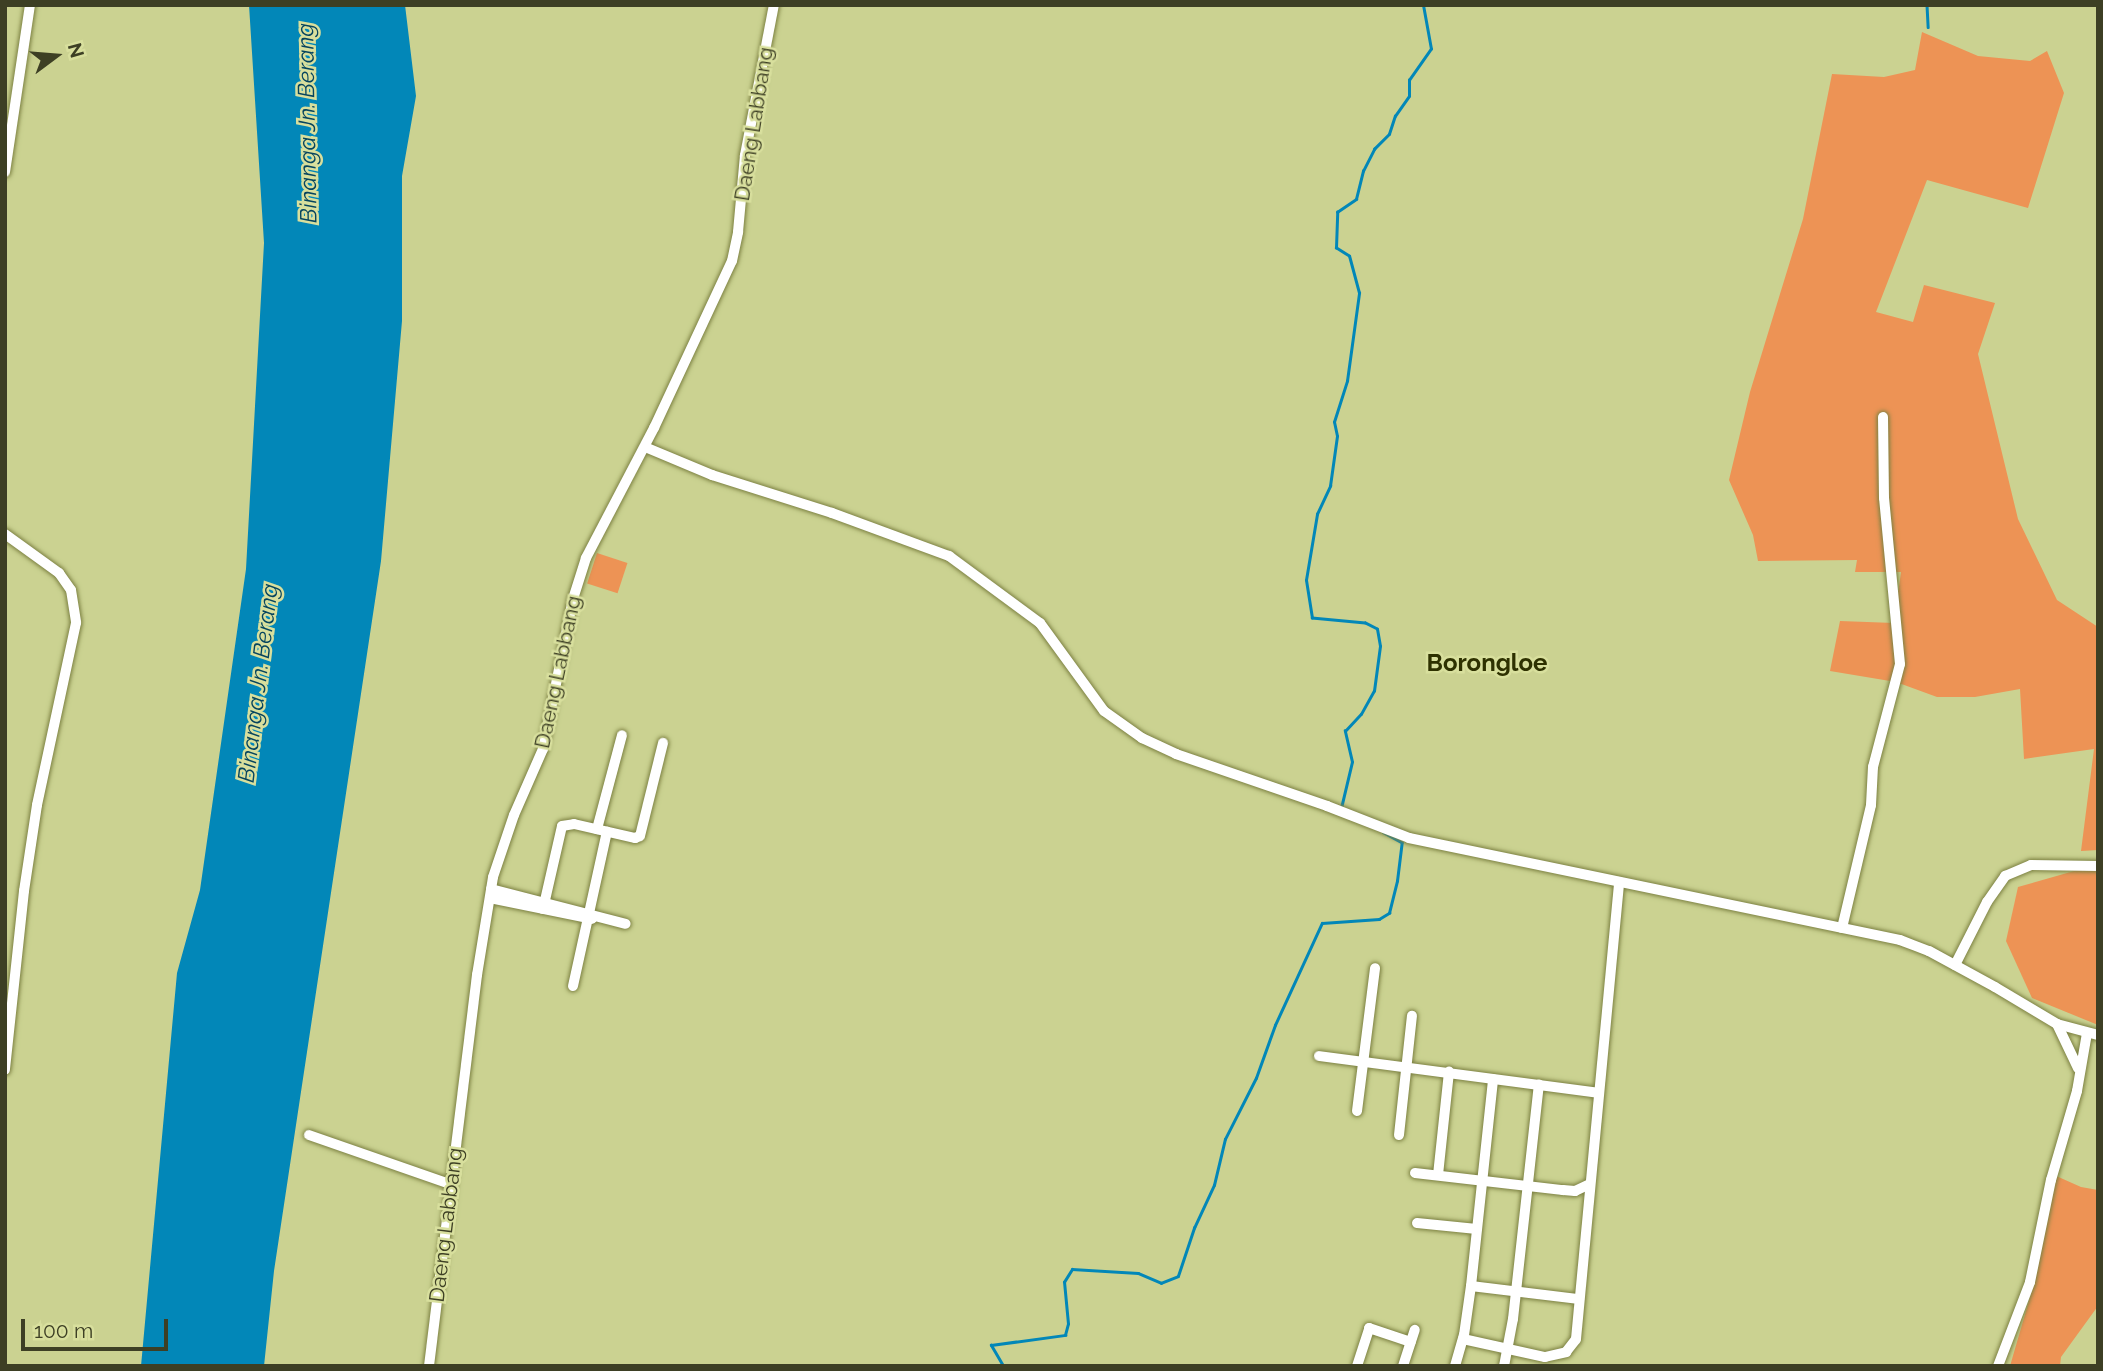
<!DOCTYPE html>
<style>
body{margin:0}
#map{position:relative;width:2103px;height:1371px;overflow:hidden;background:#cbd291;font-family:Raleway,sans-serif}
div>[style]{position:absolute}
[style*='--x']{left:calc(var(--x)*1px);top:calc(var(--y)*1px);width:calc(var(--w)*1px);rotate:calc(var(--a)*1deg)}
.green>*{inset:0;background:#ed9355;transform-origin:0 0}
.water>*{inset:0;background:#0287b8}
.stream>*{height:2.5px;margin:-1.25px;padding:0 1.25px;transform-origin:1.25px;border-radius:1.25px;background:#0287b8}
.roads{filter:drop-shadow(0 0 2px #7c8142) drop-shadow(0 0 2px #7c8142)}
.minor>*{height:10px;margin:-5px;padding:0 5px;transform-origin:5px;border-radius:5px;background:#fff}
span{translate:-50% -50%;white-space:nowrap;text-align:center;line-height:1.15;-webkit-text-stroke:5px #d8df9d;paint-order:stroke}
.street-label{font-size:21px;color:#3d3f24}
.water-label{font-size:23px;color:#05445e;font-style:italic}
.quarter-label{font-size:24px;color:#2e3100;font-weight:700}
.frame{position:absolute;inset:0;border:7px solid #3d3f24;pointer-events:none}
.north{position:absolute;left:21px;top:21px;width:70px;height:70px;-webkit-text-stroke:5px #d8df9d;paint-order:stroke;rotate:74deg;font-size:19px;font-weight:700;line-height:28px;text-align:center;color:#3d3f24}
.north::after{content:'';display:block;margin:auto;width:24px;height:32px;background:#3d3f24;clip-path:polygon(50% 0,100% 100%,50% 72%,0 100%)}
.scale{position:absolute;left:21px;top:1319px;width:147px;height:32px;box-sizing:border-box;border:4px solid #3d3f24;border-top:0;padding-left:9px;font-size:21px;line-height:24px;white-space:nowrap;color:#3d3f24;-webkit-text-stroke:5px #d8df9d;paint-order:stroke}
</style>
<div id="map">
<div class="green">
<div style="clip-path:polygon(1922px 32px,1978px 56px,2030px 61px,2047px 51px,2064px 93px,2028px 208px,1927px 180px,1876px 312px,1913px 322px,1924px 285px,1995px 303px,1978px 354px,2018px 519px,2057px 600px,2098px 627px,2098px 850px,2081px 851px,2094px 749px,2024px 759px,2020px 689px,1975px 697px,1937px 697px,1896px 682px,1830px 671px,1840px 621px,1894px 623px,1901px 572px,1855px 572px,1857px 560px,1758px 561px,1753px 535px,1729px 480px,1750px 392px,1803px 219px,1832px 74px,1884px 77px,1915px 70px)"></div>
<div style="left:597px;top:553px;width:32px;height:32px;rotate:18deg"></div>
<div style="clip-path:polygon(2088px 867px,2098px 873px,2098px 1025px,2032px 998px,2006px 941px,2018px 887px)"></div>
<div style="clip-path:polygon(2054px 1175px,2081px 1187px,2098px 1190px,2098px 1306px,2061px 1357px,2060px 1366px,2010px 1366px,2035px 1280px)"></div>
</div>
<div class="water">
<div style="clip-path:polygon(249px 5px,405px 5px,416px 96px,402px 176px,402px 321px,381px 561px,274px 1271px,264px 1366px,141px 1366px,177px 973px,200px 890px,246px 569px,264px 243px)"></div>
</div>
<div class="stream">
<div style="--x:1927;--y:5;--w:22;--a:87"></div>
<div style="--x:1341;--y:808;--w:47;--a:-76.6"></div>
<div style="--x:1352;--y:762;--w:32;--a:-103"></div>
<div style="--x:1345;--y:731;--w:23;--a:-47"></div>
<div style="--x:1361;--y:714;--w:26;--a:-61"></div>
<div style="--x:1374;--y:691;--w:45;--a:-82.4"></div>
<div style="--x:1380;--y:646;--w:17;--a:-100"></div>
<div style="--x:1377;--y:629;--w:13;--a:-153"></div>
<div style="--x:1365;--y:623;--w:53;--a:-174.6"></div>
<div style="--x:1312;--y:618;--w:38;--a:-99"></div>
<div style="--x:1306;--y:580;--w:67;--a:-80.5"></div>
<div style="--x:1317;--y:514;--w:31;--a:-65"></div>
<div style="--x:1330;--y:486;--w:50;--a:-82"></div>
<div style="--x:1337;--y:436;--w:14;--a:-102"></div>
<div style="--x:1334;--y:422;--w:43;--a:-72.4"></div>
<div style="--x:1347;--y:381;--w:89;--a:-82.2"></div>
<div style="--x:1359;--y:293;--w:38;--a:-105"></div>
<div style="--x:1349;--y:256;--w:15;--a:-148"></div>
<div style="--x:1336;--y:248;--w:36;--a:-88"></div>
<div style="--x:1337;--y:212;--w:23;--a:-34"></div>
<div style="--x:1356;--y:199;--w:29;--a:-76"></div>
<div style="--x:1363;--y:171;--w:25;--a:-63"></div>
<div style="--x:1374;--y:149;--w:21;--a:-45"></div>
<div style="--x:1389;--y:134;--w:19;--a:-72"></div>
<div style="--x:1395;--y:116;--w:24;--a:-55"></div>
<div style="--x:1409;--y:96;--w:16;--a:-90"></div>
<div style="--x:1409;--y:80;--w:38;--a:-55"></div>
<div style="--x:1431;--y:49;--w:45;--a:-100.3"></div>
<div style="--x:1003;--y:1366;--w:24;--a:-120"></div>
<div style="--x:991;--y:1345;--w:75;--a:-7.7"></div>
<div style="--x:1065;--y:1335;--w:11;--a:-75"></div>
<div style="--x:1068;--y:1324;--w:42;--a:-95.4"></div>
<div style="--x:1064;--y:1282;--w:15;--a:-58"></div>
<div style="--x:1072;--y:1269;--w:66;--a:3.5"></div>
<div style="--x:1138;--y:1273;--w:25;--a:23"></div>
<div style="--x:1161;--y:1283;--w:18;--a:-22"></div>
<div style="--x:1178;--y:1276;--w:51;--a:-71.6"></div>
<div style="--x:1194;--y:1228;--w:47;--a:-65.1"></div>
<div style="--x:1214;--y:1185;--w:47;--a:-76.6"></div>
<div style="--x:1225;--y:1139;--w:68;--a:-63.1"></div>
<div style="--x:1256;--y:1078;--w:56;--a:-70.3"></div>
<div style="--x:1275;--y:1025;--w:112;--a:-65.3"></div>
<div style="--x:1322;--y:923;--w:57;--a:-4"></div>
<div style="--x:1379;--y:919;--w:12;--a:-31"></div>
<div style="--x:1389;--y:913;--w:33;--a:-76"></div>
<div style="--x:1397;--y:881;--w:38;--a:-83"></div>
<div style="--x:1402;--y:843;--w:21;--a:-151"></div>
</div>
<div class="roads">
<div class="minor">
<div style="--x:5;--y:172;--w:169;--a:-81.5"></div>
<div style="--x:645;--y:447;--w:73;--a:22.7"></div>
<div style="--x:712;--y:475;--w:126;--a:17.6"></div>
<div style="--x:832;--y:513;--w:125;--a:20.2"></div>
<div style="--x:949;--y:556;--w:113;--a:36.4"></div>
<div style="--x:1040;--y:623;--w:109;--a:54"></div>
<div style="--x:1104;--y:711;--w:47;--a:35.4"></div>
<div style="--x:1142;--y:738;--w:38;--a:25"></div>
<div style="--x:1176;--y:754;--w:160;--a:19"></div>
<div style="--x:1327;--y:806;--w:88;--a:21.3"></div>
<div style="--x:1409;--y:838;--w:501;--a:11.74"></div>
<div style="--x:1900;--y:940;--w:31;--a:21"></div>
<div style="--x:1929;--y:951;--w:75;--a:28.6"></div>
<div style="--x:1995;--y:987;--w:72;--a:30.8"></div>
<div style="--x:2057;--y:1024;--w:42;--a:15"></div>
<div style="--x:5;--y:534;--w:67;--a:35.8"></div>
<div style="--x:59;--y:573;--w:21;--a:55"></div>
<div style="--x:71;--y:590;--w:33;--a:81"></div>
<div style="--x:76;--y:623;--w:186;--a:102.1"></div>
<div style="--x:37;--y:805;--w:87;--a:98.6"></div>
<div style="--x:24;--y:891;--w:180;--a:96.1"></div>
<div style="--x:597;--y:829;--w:97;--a:-75.1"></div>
<div style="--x:491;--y:889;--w:139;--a:14.5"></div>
<div style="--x:490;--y:898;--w:104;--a:11.6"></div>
<div style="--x:543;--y:909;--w:85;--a:-77.1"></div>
<div style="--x:562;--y:826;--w:12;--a:-9"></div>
<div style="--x:574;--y:824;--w:63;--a:12.9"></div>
<div style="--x:635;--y:838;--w:5;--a:-22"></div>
<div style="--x:640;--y:836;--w:96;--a:-76.1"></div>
<div style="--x:1842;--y:928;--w:126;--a:-76.7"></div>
<div style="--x:1871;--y:805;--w:38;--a:-87"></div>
<div style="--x:1873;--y:767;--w:106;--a:-75.3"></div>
<div style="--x:1900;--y:664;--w:167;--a:-95.5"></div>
<div style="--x:1884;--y:498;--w:81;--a:-90.7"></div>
<div style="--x:1955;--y:965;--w:71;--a:-63.1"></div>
<div style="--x:1987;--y:902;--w:32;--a:-55"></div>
<div style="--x:2005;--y:876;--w:28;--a:-23"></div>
<div style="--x:2031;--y:865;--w:67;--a:0.9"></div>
<div style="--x:573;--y:986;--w:158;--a:-77.6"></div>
<div style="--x:2057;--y:1024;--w:49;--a:64.5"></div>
<div style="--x:1319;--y:1056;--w:282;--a:7.5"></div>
<div style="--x:1357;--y:1111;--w:144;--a:-82.8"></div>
<div style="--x:309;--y:1135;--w:149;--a:19.2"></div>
<div style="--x:1399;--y:1135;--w:120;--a:-83.8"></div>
<div style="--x:1415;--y:1173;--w:149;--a:6.6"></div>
<div style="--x:1563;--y:1190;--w:12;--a:5"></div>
<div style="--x:1575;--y:1191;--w:14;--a:-25"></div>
<div style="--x:1438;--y:1175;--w:104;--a:-83.9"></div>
<div style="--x:1417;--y:1223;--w:60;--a:5.7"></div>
<div style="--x:1471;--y:1286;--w:109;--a:6.9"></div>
<div style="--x:1463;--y:1339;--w:84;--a:12.4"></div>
<div style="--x:1545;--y:1357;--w:22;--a:-13"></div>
<div style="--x:1566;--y:1352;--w:16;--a:-52"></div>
<div style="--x:1576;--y:1339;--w:459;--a:-84.6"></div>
<div style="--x:429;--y:1366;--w:394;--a:-83"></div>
<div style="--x:477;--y:975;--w:99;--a:-80.7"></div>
<div style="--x:493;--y:877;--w:65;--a:-71.3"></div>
<div style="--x:514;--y:815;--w:72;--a:-66.3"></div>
<div style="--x:543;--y:749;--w:153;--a:-78.7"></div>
<div style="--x:573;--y:599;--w:43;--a:-72.4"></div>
<div style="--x:586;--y:558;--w:147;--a:-62.4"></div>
<div style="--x:654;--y:428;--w:184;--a:-65"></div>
<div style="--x:732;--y:261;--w:30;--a:-78"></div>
<div style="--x:738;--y:232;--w:77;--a:-84.8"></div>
<div style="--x:745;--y:155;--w:153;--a:-79.1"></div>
<div style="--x:1357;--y:1366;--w:40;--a:-72"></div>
<div style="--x:1369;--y:1328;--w:44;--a:18.4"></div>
<div style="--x:1403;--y:1366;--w:38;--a:-72"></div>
<div style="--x:1455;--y:1366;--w:32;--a:-74"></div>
<div style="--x:1464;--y:1335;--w:49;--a:-81.9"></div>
<div style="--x:1471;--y:1286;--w:208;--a:-83.9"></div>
<div style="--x:1504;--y:1366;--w:48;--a:-79.2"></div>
<div style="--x:1513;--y:1319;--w:236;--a:-83.7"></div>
<div style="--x:1998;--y:1366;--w:90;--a:-69.1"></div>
<div style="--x:2030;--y:1282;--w:104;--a:-78.4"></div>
<div style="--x:2051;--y:1180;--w:93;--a:-73.7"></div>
<div style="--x:2077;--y:1091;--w:59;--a:-80.2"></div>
</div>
</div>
<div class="street-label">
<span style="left:754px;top:124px;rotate:-81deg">Daeng Labbang</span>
<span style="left:558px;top:672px;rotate:-78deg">Daeng Labbang</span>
<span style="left:446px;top:1225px;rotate:-83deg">Daeng Labbang</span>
</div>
<div class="water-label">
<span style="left:307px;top:123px;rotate:-91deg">Binanga Jn. Berang</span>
<span style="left:258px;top:683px;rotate:-83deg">Binanga Jn. Berang</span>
</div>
<div class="quarter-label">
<span style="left:1487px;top:663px">Borongloe</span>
</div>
<div class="frame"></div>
<div class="north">N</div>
<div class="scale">100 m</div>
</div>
